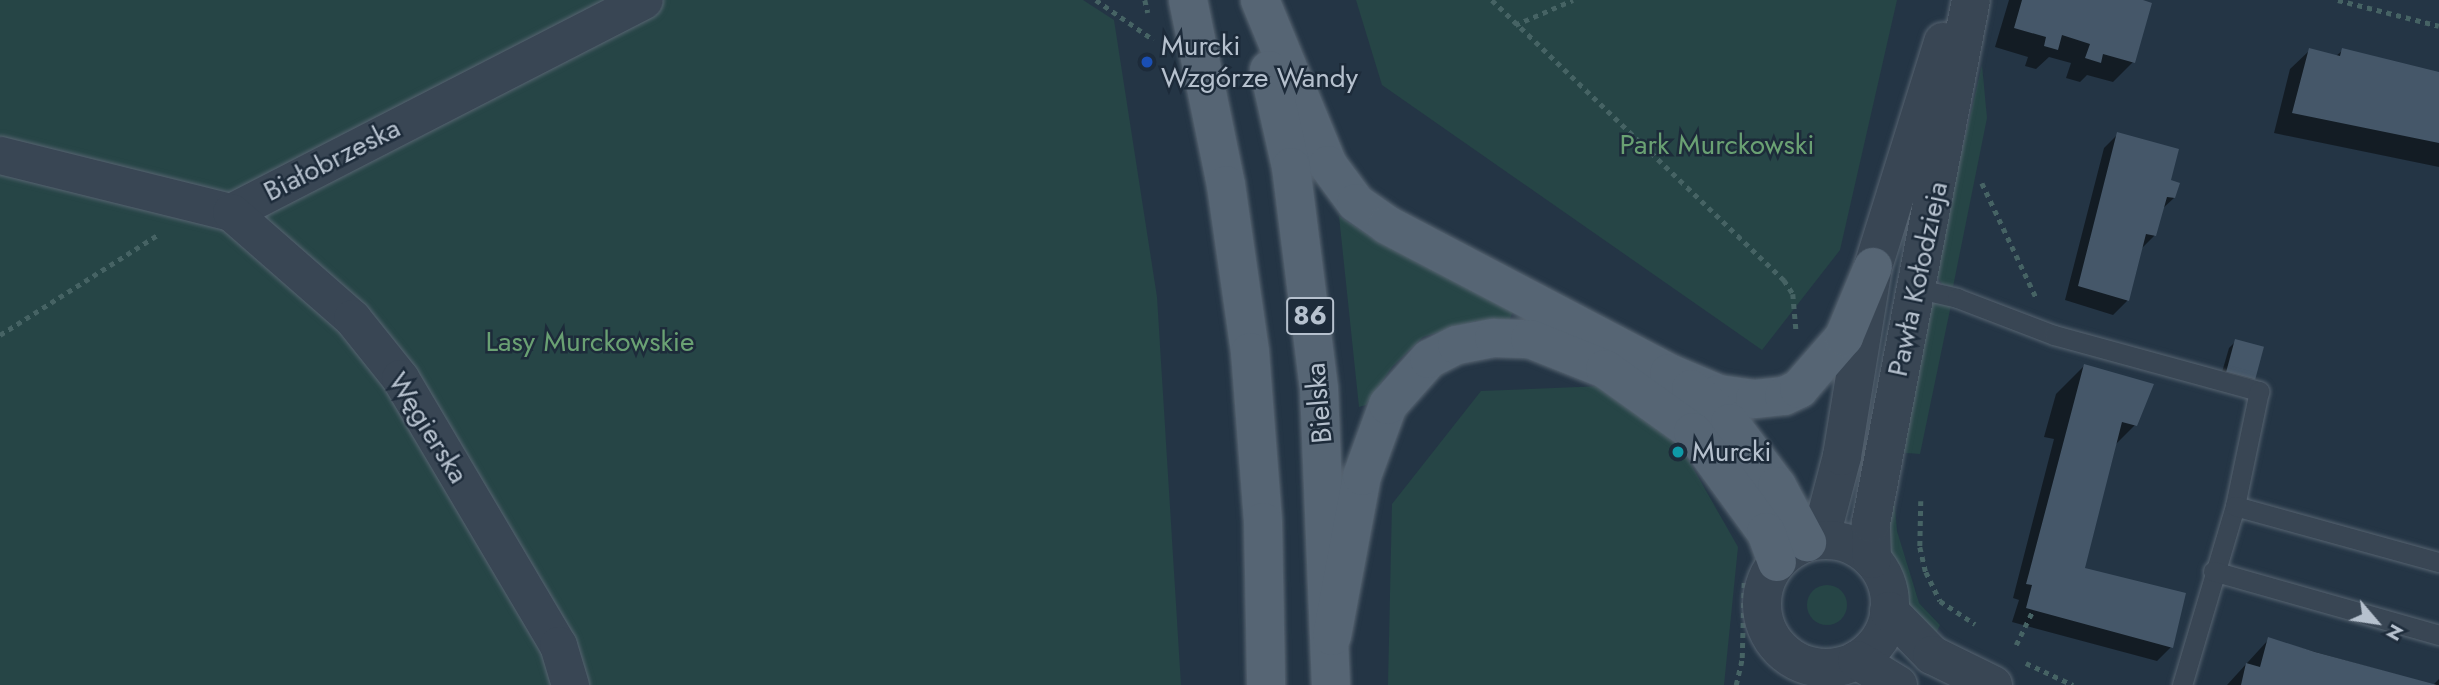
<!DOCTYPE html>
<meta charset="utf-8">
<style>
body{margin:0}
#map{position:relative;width:2439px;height:685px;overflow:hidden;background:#243545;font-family:Jost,sans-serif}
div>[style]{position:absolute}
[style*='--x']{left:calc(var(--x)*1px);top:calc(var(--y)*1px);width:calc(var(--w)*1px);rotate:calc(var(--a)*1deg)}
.green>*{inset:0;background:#264546}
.round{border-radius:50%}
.shadow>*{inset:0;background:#0007}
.building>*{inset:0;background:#455769;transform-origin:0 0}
.path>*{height:4.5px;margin-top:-2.25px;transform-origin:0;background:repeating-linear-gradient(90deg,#466364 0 5px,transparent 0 10px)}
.roads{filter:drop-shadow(0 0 2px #576471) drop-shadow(0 0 2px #576471)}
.service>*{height:19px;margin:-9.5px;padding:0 9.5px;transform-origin:9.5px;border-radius:9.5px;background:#394654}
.minor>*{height:37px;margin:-18.5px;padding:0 18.5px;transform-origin:18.5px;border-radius:18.5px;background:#394654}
.tertiary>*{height:38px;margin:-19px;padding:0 19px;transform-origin:19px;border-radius:19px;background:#394654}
.tertiary>.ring{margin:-19px;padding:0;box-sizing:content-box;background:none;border:38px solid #394654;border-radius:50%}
.primary>*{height:38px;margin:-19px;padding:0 19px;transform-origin:19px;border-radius:19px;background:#566574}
.dots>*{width:19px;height:19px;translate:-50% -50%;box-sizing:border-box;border:4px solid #1d2b3a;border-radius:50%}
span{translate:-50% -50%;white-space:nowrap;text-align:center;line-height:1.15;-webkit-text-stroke:5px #1d2b3a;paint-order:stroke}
.shield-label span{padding:2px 5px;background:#1d2b3a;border:2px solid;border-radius:5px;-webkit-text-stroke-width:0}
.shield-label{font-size:26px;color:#b6c1ce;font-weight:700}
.poi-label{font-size:28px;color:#b6c1ce}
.left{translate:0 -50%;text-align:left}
.park-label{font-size:28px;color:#6aa173}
.street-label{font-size:28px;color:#b6c1ce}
.north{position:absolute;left:2341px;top:587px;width:70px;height:70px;-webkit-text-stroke:5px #1d2b3a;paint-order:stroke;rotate:119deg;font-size:19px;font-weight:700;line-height:28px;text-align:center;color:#b6c1ce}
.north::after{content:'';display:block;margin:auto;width:24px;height:32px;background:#b6c1ce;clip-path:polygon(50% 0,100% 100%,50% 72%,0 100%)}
</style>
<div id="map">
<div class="green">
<div style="clip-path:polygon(0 0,1083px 0,1114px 20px,1157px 297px,1181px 685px,0 685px)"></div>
<div style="clip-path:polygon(1356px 0,1897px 0,1840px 250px,1762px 350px,1382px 85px)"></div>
<div style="clip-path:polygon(1982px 65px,1987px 118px,1953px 287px,1942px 284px,1934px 271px)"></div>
<div style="clip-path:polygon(1339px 216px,1376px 240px,1514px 308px,1509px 322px,1476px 321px,1423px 337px,1392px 367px,1366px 405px,1359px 407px)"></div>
<div style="clip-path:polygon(1937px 301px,1951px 305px,1920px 454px,1893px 452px,1926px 308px)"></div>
<div style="clip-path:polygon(1603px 386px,1680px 445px,1738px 547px,1724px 685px,1388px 685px,1392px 504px,1481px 391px)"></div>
<div style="clip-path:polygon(1894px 498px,1897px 531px,1919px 603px,1940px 625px,1932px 642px,1910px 614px,1904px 581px,1887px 550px,1881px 514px)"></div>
<div class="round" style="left:1807px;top:585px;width:40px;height:40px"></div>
</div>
<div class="shadow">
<div style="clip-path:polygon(2009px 0,2137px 0,2150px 4px,2133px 62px,2113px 82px,2087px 75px,2080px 82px,2066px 78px,2071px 63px,2049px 57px,2036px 69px,2025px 66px,2028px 57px,1995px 47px)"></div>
<div style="clip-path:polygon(2310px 50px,2336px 56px,2343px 50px,2439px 74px,2439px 167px,2274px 133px,2290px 69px)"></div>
<div style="clip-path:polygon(2118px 134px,2169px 182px,2174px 198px,2161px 210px,2154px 236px,2141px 249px,2127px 301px,2113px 315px,2065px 300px,2104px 148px)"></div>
<div style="clip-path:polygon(2236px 341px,2253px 379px,2220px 379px,2229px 348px)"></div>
<div style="clip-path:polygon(2084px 366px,2135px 425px,2114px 446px,2083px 569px,2171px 647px,2157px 661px,2012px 622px,2019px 600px,2013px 598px,2054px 439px,2044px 437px,2056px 394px)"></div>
<div style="clip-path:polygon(2269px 639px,2433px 685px,2439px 679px,2439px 685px,2227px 685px)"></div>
</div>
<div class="building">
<div style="clip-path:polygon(2022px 0,2143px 0,2152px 3px,2135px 63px,2103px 54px,2101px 63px,2085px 58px,2090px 44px,2062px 35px,2058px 50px,2044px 46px,2046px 37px,2014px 28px)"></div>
<div style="clip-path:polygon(2309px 48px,2340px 56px,2342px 48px,2439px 72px,2439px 143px,2292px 113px)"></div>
<div style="clip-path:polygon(2117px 132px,2179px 149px,2171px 180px,2180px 183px,2175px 198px,2167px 197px,2156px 236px,2146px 234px,2129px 301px,2078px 286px)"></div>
<div style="left:2235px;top:339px;width:30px;height:34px;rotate:15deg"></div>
<div style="clip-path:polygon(2084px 364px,2154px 384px,2137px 426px,2122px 422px,2085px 568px,2186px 593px,2173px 648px,2026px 608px,2032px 585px,2026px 584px,2029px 573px)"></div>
<div style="clip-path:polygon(2268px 637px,2315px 652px,2437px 685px,2241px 685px,2246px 663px,2260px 667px)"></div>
</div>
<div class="path">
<div style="--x:1096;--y:0;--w:70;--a:34.6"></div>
<div style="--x:1145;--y:0;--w:13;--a:77"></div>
<div style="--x:1492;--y:0;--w:405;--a:43.8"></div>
<div style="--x:1784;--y:280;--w:17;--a:57"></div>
<div style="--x:1793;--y:294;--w:37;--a:85"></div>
<div style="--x:2338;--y:0;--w:104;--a:14.4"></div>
<div style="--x:1515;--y:25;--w:63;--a:-23.3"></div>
<div style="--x:1982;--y:183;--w:126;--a:64.7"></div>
<div style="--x:0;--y:335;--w:188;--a:-32.4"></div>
<div style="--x:1921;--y:501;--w:46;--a:91.2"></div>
<div style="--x:1920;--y:547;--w:26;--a:77"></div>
<div style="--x:1926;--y:572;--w:32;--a:64"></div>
<div style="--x:1940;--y:601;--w:42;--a:33.3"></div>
<div style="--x:2016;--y:645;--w:39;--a:-64"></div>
<div style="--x:2026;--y:663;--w:52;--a:25.1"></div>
<div style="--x:1736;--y:685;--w:28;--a:-77"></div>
<div style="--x:1742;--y:658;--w:77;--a:-88.5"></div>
</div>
<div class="roads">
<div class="service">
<div style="--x:1919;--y:289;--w:39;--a:13"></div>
<div style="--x:1957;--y:298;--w:104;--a:20.9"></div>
<div style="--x:2054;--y:335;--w:213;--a:15.3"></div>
<div style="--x:2259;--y:391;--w:117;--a:101.8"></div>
<div style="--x:2235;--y:506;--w:187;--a:106.5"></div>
<div style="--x:2235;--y:506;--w:212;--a:15.4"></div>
<div style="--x:2213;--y:571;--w:235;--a:15.8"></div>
</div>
<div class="minor">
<div style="--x:0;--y:155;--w:238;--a:13.9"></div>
<div style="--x:231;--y:212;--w:464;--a:-27.2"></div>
<div style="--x:231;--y:212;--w:161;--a:41.2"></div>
<div style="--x:352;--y:318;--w:77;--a:51.3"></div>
<div style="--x:400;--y:378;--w:310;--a:59.4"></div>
<div style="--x:558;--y:645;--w:42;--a:73.3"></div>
</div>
<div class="tertiary">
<div style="--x:1820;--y:540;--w:87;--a:-75.3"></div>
<div style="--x:1842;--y:456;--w:192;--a:-80.7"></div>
<div style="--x:1873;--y:267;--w:236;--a:-72.7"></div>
<div class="ring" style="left:1762px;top:540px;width:90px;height:90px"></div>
<div style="--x:1872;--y:559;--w:36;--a:-92"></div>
<div style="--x:1871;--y:523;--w:532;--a:-79.18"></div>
<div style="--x:1889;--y:611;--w:62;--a:45.7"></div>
<div style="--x:1932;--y:655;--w:68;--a:26.2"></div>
<div style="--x:1857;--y:660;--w:48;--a:31.4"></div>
</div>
<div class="primary">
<div style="--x:1188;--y:0;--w:189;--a:78.4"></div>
<div style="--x:1226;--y:185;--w:169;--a:81.8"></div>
<div style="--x:1250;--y:352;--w:170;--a:85.6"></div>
<div style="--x:1263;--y:522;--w:163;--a:88.9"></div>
<div style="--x:1260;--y:0;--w:178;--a:67.6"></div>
<div style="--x:1328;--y:165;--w:47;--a:53.6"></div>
<div style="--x:1356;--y:203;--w:38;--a:35"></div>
<div style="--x:1387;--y:225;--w:318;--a:27.7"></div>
<div style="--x:1669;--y:373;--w:54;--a:22.8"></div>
<div style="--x:1719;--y:394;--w:36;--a:8"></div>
<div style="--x:1755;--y:399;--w:29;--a:-6"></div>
<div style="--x:1784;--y:396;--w:17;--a:-25"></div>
<div style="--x:1799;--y:389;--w:69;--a:-49.1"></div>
<div style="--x:1844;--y:337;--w:76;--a:-67.5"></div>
<div style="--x:1269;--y:70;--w:99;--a:77.2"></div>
<div style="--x:1291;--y:167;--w:224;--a:82.8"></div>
<div style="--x:1319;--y:389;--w:296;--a:87.7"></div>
<div style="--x:1691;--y:389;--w:52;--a:41.1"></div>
<div style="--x:1730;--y:423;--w:79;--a:53.3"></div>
<div style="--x:1777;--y:486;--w:64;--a:61.8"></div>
<div style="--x:1332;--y:636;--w:163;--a:-79.4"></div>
<div style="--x:1362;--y:476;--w:76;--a:-69.9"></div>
<div style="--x:1388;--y:405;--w:62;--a:-48.3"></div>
<div style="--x:1429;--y:359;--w:31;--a:-27"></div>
<div style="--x:1457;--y:345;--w:38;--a:-11"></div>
<div style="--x:1494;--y:338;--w:36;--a:2"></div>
<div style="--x:1530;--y:339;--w:81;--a:21.8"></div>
<div style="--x:1605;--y:369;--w:108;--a:35.6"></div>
<div style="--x:1693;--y:432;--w:124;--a:53.9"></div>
<div style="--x:1766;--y:532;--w:32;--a:70"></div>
</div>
</div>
<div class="dots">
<div style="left:1147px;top:62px;background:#1a4fb4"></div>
<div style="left:1678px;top:452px;background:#0f9aa8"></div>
</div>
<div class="shield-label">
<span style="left:1310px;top:316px">86</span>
</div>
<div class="poi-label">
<span class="left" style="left:1161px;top:62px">Murcki<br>Wzgórze Wandy</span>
<span class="left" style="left:1692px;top:452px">Murcki</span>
</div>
<div class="park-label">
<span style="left:1717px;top:145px">Park Murckowski</span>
<span style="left:590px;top:342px">Lasy Murckowskie</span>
</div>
<div class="street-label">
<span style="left:332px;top:160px;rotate:-27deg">Białobrzeska</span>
<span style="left:1918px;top:279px;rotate:-78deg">Pawła Kołodzieja</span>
<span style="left:1319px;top:403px;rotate:-95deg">Bielska</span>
<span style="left:428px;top:428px;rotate:58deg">Węgierska</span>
</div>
<div class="north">N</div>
</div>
